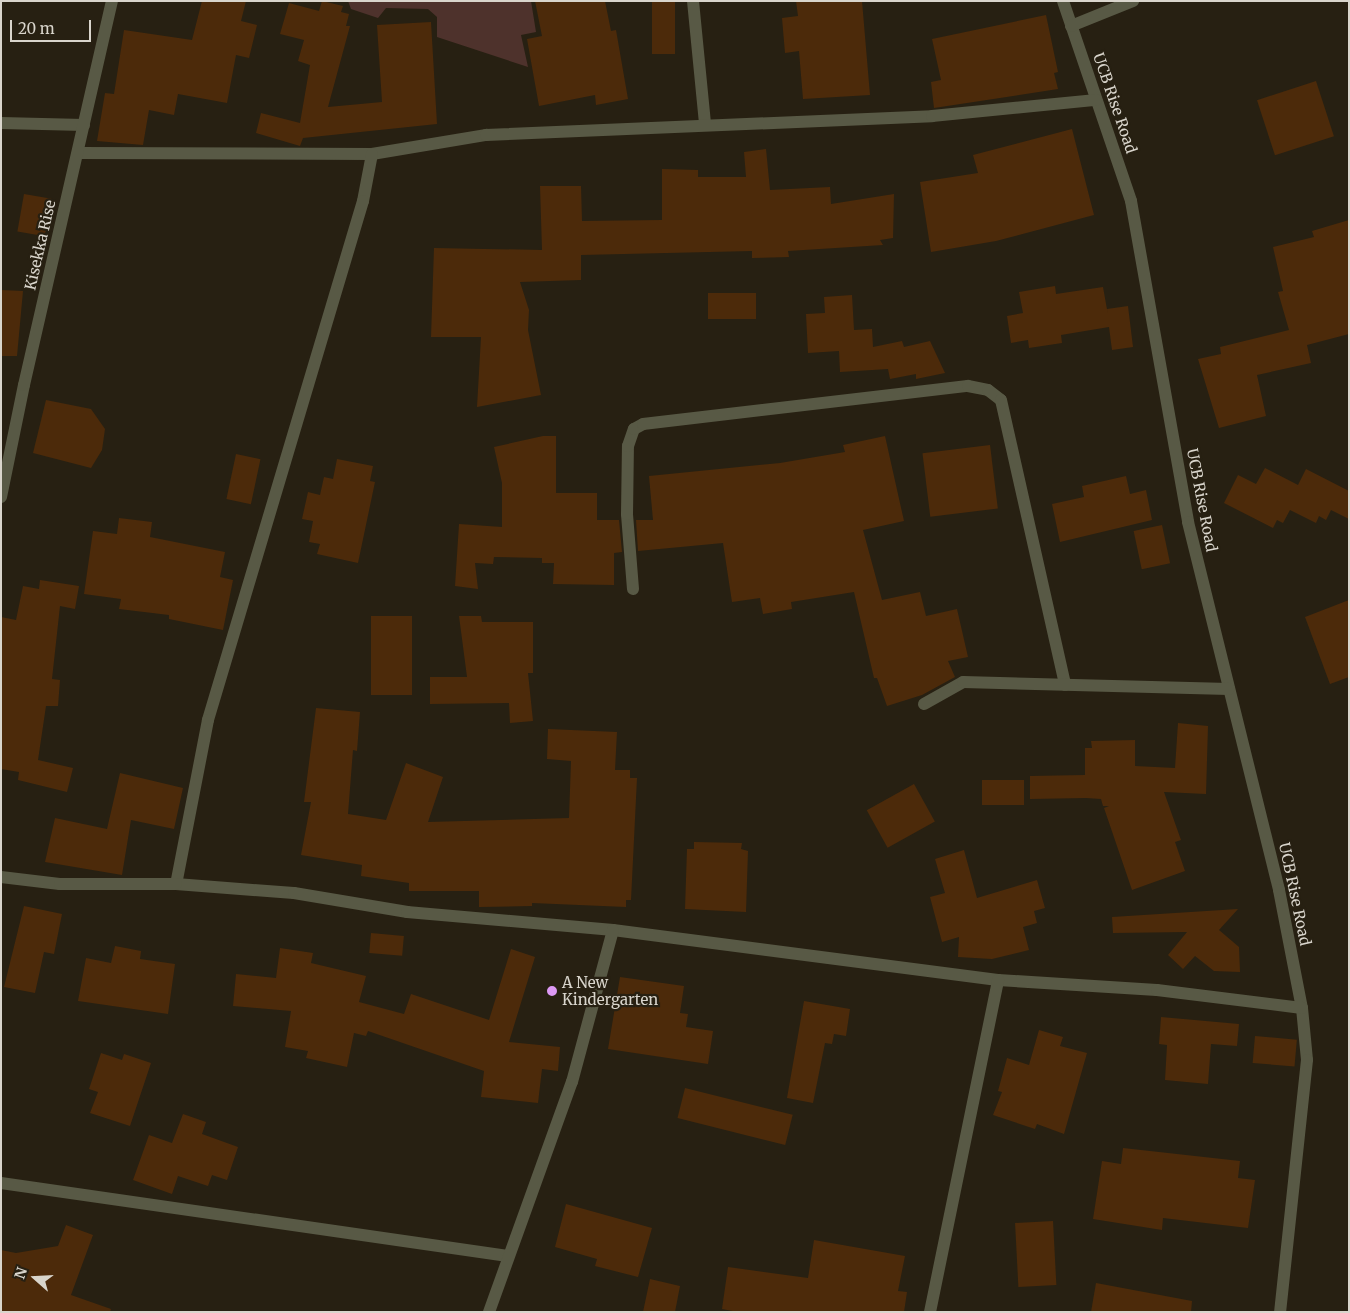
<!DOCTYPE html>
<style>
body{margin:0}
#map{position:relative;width:1350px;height:1313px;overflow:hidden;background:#272012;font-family:Merriweather,serif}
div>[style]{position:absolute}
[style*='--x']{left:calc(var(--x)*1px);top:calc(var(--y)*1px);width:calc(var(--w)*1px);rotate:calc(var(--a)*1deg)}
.green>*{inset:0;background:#4e322c}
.building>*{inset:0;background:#4c2a0a;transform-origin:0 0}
.minor>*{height:12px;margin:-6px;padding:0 6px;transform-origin:6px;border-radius:6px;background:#585945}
.dots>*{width:14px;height:14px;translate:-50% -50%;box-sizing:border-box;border:2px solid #272012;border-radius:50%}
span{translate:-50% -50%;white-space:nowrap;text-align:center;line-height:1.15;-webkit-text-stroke:4.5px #272012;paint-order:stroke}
.street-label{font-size:15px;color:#d9d5cc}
.poi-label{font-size:15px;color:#d9d5cc}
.left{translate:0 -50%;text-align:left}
.frame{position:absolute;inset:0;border:2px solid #d9d5cc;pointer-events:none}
.north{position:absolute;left:10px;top:1253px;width:50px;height:50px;-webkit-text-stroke:4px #272012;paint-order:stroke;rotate:289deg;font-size:14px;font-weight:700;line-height:20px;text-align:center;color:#d9d5cc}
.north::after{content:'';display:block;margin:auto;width:18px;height:22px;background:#d9d5cc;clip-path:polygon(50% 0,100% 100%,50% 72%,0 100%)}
.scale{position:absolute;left:10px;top:20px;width:81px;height:22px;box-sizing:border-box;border:2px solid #d9d5cc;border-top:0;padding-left:6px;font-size:15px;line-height:18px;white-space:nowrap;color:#d9d5cc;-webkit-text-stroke:4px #272012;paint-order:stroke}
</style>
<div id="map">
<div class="green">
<div style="clip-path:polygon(348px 1px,531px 1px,536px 32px,521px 35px,528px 67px,437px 37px,437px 17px,428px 9px,386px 8px,378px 18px,351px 9px)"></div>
</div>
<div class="building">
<div style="clip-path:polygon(202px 1px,246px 1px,241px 21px,257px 25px,249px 58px,236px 55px,227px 103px,178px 94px,174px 115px,149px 110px,143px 145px,97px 141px,105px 93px,114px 94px,124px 30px,192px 40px)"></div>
<div style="clip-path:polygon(322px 1px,343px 6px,341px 12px,349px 14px,346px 26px,350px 26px,328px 107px,382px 102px,377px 25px,431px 22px,437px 124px,303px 138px,300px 146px,256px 133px,261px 113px,300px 123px,310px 65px,298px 61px,304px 40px,280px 34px,289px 3px,319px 11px)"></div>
<div style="clip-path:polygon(535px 1px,605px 1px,611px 31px,616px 30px,628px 99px,596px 105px,595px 95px,539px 106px,527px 39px,542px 36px)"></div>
<div style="left:652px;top:1px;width:23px;height:53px"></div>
<div style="clip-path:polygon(796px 1px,862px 1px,870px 95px,803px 99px,799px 51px,785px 53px,782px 18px,798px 16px)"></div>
<div style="clip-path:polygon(1046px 15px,1058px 72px,1054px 73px,1058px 89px,934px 108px,931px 82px,941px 80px,932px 39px)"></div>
<div style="left:1316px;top:81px;width:58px;height:62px;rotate:72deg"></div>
<div style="clip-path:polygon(1072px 129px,1094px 215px,996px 241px,931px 252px,920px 182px,978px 173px,973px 155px)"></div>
<div style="clip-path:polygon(766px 149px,770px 190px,830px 187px,831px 204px,894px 194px,893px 238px,880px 240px,883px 245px,788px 251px,789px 257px,752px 258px,752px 251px,581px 255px,581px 280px,520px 282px,529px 310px,528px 330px,541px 395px,477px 407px,481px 337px,431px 337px,434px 248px,542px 250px,540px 186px,581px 186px,582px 221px,662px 220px,662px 169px,698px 170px,698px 177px,746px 177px,744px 152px)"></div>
<div style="left:24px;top:194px;width:28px;height:38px;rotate:10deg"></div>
<div style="clip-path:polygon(1349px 220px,1349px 334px,1307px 345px,1311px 363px,1257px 375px,1266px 416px,1219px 428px,1198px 359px,1221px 354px,1220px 347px,1289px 330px,1278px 292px,1283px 291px,1273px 247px,1314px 237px,1312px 231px)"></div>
<div style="clip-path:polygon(1055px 286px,1056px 294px,1103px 287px,1108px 315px,1107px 309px,1128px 306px,1133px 347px,1112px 350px,1109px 327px,1061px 335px,1062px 343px,1029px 348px,1028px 340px,1011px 343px,1007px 316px,1023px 313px,1019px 292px)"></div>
<div style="clip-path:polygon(1px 290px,23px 291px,17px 356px,1px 356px)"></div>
<div style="left:708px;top:293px;width:48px;height:26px"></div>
<div style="clip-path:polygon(852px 295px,854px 330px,872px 329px,873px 347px,902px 341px,904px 347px,930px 341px,945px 373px,916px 379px,916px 374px,890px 379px,888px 369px,840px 372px,839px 351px,808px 353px,806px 314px,825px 313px,824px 297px)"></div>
<div style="clip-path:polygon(46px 400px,91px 409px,105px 429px,102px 450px,91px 468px,33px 453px)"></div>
<div style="clip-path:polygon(543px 436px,556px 436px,556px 493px,597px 493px,597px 520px,619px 520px,622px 552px,614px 553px,614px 585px,553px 584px,554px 563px,542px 563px,542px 558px,494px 557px,493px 564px,475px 563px,478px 589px,455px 586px,459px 524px,502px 527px,502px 483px,494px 447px)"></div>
<div style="clip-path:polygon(885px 436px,904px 521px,863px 530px,882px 600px,920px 592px,926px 616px,957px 609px,968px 657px,948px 661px,955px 677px,922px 695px,887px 706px,877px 678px,874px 678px,854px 592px,791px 602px,792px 609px,763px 614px,760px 598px,732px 602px,723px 543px,638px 551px,636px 520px,653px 520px,649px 476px,780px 463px,845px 452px,843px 445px)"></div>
<div style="left:990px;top:445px;width:64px;height:68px;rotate:83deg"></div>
<div style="left:236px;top:454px;width:25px;height:46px;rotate:12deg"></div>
<div style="clip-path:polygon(337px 459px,373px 466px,370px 481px,375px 482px,358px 563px,317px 554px,320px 544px,309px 542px,313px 521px,302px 519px,308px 492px,320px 495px,324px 477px,333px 479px)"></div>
<div style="clip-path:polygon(1265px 468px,1298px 485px,1306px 469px,1349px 491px,1349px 519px,1331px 510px,1326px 520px,1319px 516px,1316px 523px,1290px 510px,1283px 523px,1277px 520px,1273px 528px,1224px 503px,1238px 475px,1256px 484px)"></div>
<div style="clip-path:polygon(1126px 476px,1130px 494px,1146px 490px,1152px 520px,1060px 542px,1052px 504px,1084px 497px,1082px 486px)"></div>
<div style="clip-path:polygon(119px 518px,152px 522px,150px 537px,225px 552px,220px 577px,233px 580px,223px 630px,169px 619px,169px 615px,119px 609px,121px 599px,84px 594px,93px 531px,117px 534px)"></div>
<div style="left:1162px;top:525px;width:39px;height:29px;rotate:78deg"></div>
<div style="clip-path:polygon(40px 580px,79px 586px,75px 609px,60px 606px,52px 679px,60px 680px,58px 706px,46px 706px,38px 760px,73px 768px,67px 792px,18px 780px,19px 772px,1px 769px,1px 617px,16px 620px,23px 586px,39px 589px)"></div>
<div style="clip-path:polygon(1349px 600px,1349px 677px,1330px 684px,1305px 617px)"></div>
<div style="left:371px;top:616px;width:41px;height:79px"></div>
<div style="clip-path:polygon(459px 616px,481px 616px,482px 622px,533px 622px,533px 673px,528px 673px,533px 721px,510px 723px,509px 703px,430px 704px,430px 677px,467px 677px)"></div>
<div style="clip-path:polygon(316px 708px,360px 712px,357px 751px,353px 750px,348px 814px,386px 820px,406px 763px,443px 777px,428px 822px,569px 818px,571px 761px,547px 759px,548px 729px,617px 732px,615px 770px,630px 770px,630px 778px,637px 778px,631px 900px,626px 900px,626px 907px,532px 903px,532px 906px,479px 907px,479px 891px,409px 891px,409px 883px,361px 876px,362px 865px,301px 855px,311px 802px,304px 802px)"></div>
<div style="clip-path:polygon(1178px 723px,1208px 726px,1206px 794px,1164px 792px,1181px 840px,1175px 842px,1185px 871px,1132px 890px,1104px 808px,1109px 806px,1103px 806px,1101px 799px,1086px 798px,1030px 799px,1030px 776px,1085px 775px,1085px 748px,1092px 748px,1091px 741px,1135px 740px,1135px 766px,1175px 768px)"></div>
<div style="clip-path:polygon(120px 773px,183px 788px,174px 829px,131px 820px,122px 875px,45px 862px,55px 818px,107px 829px)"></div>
<div style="left:982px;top:780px;width:42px;height:25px"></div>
<div style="left:914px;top:784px;width:43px;height:54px;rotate:61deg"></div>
<div style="clip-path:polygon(694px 842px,742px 843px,741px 849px,748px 851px,746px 912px,685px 909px,687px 849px,694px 849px)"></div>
<div style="clip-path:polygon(964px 850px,977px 898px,1037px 880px,1045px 908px,1034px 911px,1037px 923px,1023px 927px,1029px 950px,992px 959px,958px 957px,959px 937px,942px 942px,930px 897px,945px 893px,935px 859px)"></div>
<div style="clip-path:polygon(24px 906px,62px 914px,54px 954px,44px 952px,35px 993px,4px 987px)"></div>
<div style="clip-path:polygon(1238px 909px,1219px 930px,1239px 947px,1240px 972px,1214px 971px,1195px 956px,1183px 969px,1168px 955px,1187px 932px,1113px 933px,1112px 917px)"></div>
<div style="left:371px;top:933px;width:33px;height:20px;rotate:5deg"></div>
<div style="clip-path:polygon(115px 946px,141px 951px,140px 959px,175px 964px,168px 1014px,78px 1001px,86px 958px,111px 963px)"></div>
<div style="clip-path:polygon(280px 948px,313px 953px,311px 963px,366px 976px,359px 1002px,404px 1014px,411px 994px,489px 1020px,511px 949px,535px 957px,509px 1042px,560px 1047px,558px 1071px,542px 1069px,538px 1103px,481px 1097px,484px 1071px,368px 1031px,366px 1036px,354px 1033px,347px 1067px,306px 1058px,308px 1051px,285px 1047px,291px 1011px,233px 1006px,236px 974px,276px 978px)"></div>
<div style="clip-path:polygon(620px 977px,684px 986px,680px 1013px,688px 1014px,686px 1027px,713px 1031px,708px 1064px,608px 1049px)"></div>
<div style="clip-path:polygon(804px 1001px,850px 1009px,846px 1036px,834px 1034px,832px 1044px,825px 1043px,813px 1103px,787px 1098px)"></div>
<div style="clip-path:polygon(1161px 1017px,1239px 1024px,1237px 1046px,1211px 1044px,1208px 1084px,1165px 1080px,1167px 1045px,1159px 1044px)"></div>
<div style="clip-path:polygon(1039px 1030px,1063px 1037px,1060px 1046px,1087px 1053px,1064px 1134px,1037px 1124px,1035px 1129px,993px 1115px,1002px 1092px,998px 1091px,1007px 1058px,1029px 1065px)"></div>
<div style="left:1255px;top:1036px;width:42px;height:27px;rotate:5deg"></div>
<div style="clip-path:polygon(101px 1053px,122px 1060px,124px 1054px,151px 1063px,130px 1126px,90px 1113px,98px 1092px,89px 1089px)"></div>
<div style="left:685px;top:1088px;width:111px;height:31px;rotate:14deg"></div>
<div style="clip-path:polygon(183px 1114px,206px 1122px,202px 1134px,238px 1147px,227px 1180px,212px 1175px,208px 1186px,178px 1176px,172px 1194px,133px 1180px,149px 1135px,172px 1143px)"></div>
<div style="clip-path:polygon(1123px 1148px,1240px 1161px,1238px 1178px,1255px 1180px,1248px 1228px,1163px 1218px,1162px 1230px,1093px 1219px,1102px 1161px,1121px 1164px)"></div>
<div style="clip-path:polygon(566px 1204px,652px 1228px,638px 1277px,595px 1266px,597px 1259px,555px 1247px)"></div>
<div style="left:1053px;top:1221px;width:64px;height:38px;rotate:87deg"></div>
<div style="clip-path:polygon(66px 1225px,93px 1235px,71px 1295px,111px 1309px,110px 1312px,1px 1312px,1px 1250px,16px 1253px,58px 1246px)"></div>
<div style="clip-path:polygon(814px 1240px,905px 1256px,898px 1291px,907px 1292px,904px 1312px,738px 1312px,722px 1309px,728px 1267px,808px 1278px)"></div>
<div style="clip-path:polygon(650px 1279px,680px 1286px,675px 1312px,643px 1312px)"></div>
<div style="clip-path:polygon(1096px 1283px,1192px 1301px,1191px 1312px,1091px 1312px)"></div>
</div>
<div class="minor">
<div style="--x:693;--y:1;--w:123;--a:84.4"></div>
<div style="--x:1063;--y:1;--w:211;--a:71.2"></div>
<div style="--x:1131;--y:201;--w:326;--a:79.9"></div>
<div style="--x:1188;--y:522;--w:379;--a:76.1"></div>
<div style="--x:1279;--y:890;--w:120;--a:79"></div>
<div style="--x:1302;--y:1008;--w:52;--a:84.5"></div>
<div style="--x:1307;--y:1060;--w:253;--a:96.1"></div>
<div style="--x:1071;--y:26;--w:67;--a:-22"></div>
<div style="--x:1;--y:123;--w:83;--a:1.4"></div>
<div style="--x:78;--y:153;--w:294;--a:0.2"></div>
<div style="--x:372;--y:154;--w:116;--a:-9.5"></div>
<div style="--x:486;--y:135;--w:446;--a:-2.4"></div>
<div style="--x:932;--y:116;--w:165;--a:-5.6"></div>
<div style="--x:372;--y:154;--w:48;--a:100.8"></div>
<div style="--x:363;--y:201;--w:542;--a:106.63"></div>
<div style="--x:208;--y:720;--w:167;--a:101"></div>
<div style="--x:176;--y:884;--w:118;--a:4.4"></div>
<div style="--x:294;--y:893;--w:115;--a:9.5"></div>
<div style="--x:407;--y:912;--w:207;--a:5"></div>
<div style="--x:613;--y:930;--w:388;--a:7.4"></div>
<div style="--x:998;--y:980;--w:159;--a:3.6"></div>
<div style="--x:1157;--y:990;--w:146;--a:7.1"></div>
<div style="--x:1;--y:497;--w:114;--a:-78.4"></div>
<div style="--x:24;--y:385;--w:394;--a:-77.1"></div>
<div style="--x:633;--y:589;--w:75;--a:-94.6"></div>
<div style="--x:627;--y:514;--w:68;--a:-89.2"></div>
<div style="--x:628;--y:446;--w:18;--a:-71"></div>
<div style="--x:634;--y:429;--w:10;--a:-29"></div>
<div style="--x:643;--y:424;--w:327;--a:-6.7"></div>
<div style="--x:968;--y:386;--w:20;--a:11"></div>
<div style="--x:988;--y:390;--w:16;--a:38"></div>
<div style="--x:1001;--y:400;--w:292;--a:77.3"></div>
<div style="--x:924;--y:704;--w:45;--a:-29.4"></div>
<div style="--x:963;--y:682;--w:266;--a:1.5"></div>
<div style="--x:1;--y:877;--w:59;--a:6.8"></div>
<div style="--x:60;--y:884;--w:116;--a:0"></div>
<div style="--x:1;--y:1183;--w:512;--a:8.19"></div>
<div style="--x:489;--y:1312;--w:245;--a:-70.2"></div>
<div style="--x:572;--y:1082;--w:157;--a:-74.9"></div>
<div style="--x:930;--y:1312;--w:339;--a:-78.4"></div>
</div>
<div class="dots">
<div style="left:552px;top:991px;background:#dd99f4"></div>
</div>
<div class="street-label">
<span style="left:1115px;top:103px;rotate:71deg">UCB Rise Road</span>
<span style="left:40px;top:245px;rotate:-77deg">Kisekka Rise</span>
<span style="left:1202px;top:500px;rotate:79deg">UCB Rise Road</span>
<span style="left:1295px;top:894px;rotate:78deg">UCB Rise Road</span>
</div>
<div class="poi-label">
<span class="left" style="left:562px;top:991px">A New<br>Kindergarten</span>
</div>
<div class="frame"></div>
<div class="north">N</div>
<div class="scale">20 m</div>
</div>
